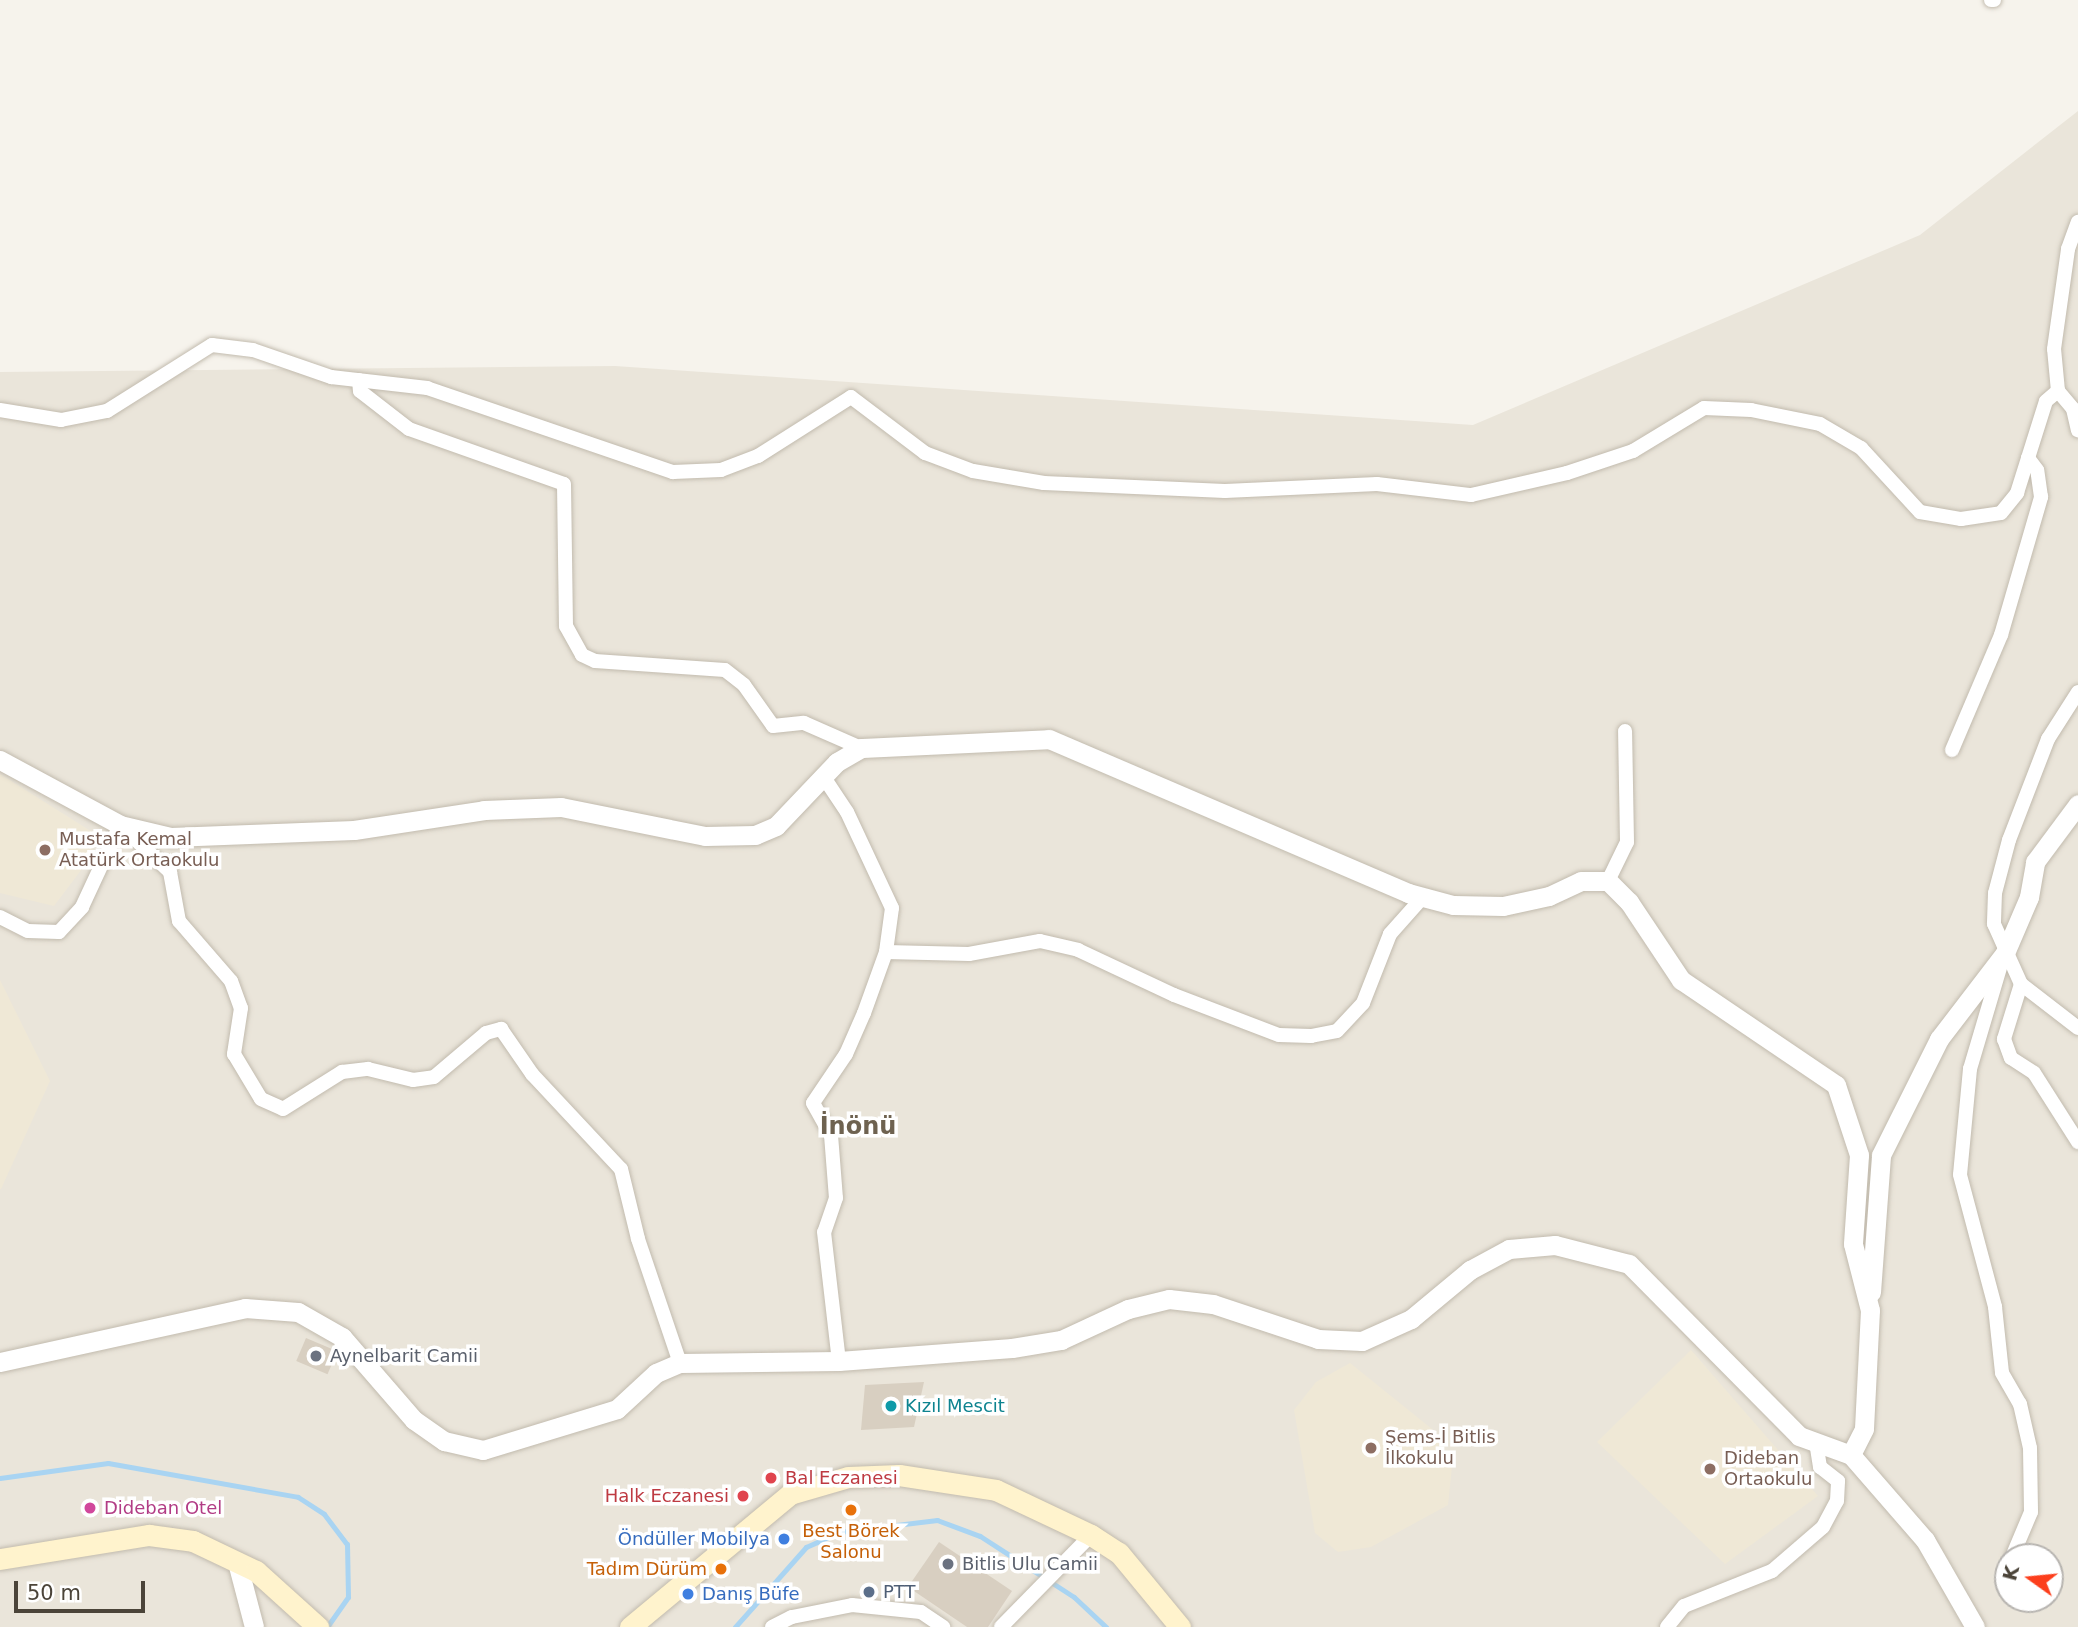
<!DOCTYPE html>
<meta charset="utf-8">
<style>
body{margin:0}
#map{position:relative;width:2078px;height:1627px;overflow:hidden;background:#f6f3ec;font-family:"DejaVu Sans",sans-serif}
div>[style]{position:absolute}
[style*='--x']{left:calc(var(--x)*1px);top:calc(var(--y)*1px);width:calc(var(--w)*1px);rotate:calc(var(--a)*1deg)}
.residential>*{inset:0;background:#eae5da}
.education>*{inset:0;background:#efe8d6}
.stream>*{height:5px;margin:-2.5px;padding:0 2.5px;transform-origin:2.5px;border-radius:2.5px;background:#a9d4f2}
.building>*{inset:0;background:#d8cfc1;transform-origin:0 0}
.roads{filter:drop-shadow(0 0 2px #c2bbae) drop-shadow(0 0 2px #c2bbae)}
.minor>*{height:14px;margin:-7px;padding:0 7px;transform-origin:7px;border-radius:7px;background:#fff}
.tertiary>*{height:19px;margin:-9.5px;padding:0 9.5px;transform-origin:9.5px;border-radius:9.5px;background:#fff}
.secondary>*{height:21px;margin:-10.5px;padding:0 10.5px;transform-origin:10.5px;border-radius:10.5px;background:#fff3cd}
.dots>*{width:19px;height:19px;translate:-50% -50%;box-sizing:border-box;border:4px solid #fff;border-radius:50%}
span{translate:-50% -50%;white-space:nowrap;text-align:center;line-height:1.15;-webkit-text-stroke:7px #fff;paint-order:stroke}
.education-label{font-size:18px;color:#785e54}
.left{translate:0 -50%;text-align:left}
.worship-label{font-size:18px;color:#5b616d}
.culture-label{font-size:18px;color:#0d838f}
.health-label{font-size:18px;color:#be3a42}
.right{translate:-100% -50%;text-align:right}
.hotel-label{font-size:18px;color:#b23c85}
.food-label{font-size:18px;color:#c56008}
.shop-label{font-size:18px;color:#366cbe}
.service-label{font-size:18px;color:#4e5e75}
.district-label{font-size:24px;color:#6e6250;font-weight:700}
.north{position:absolute;left:1994px;top:1543px;width:70px;height:70px;box-sizing:border-box;background:#fff;border:2px solid #b7b4b0;border-radius:50%;rotate:285deg;font-size:19px;font-weight:700;line-height:28px;text-align:center;color:#4b4439}
.north::after{content:'';display:block;margin:auto;width:24px;height:32px;background:#fc3f1d;clip-path:polygon(50% 0,100% 100%,50% 72%,0 100%)}
.scale{position:absolute;left:14px;top:1581px;width:131px;height:32px;box-sizing:border-box;border:4px solid #4b4439;border-top:0;padding-left:9px;font-size:21px;line-height:24px;white-space:nowrap;color:#4b4439;-webkit-text-stroke:5px #fff;paint-order:stroke}
</style>
<div id="map">
<div class="residential">
<div style="clip-path:polygon(evenodd,2078px 111px,2078px 1627px,0 1627px,0 372px,615px 366px,1473px 425px,1920px 235px,2078px 111px,2008px 1557px,2050px 1557px,2050px 1599px,2008px 1599px,2008px 1557px)"></div>
</div>
<div class="education">
<div style="clip-path:polygon(0 774px,97px 835px,85px 865px,54px 906px,0 893px)"></div>
<div style="clip-path:polygon(0 980px,50px 1081px,1px 1189px,0 1189px)"></div>
<div style="clip-path:polygon(1691px 1350px,1818px 1496px,1725px 1564px,1597px 1442px)"></div>
<div style="clip-path:polygon(1350px 1363px,1432px 1429px,1452px 1467px,1448px 1505px,1371px 1547px,1338px 1552px,1315px 1533px,1294px 1410px,1316px 1382px)"></div>
</div>
<div class="stream">
<div style="--x:0;--y:1478;--w:109;--a:-7.9"></div>
<div style="--x:108;--y:1463;--w:193;--a:10.1"></div>
<div style="--x:298;--y:1497;--w:31;--a:33"></div>
<div style="--x:324;--y:1514;--w:38;--a:53"></div>
<div style="--x:347;--y:1544;--w:53;--a:88.9"></div>
<div style="--x:348;--y:1597;--w:37;--a:125"></div>
<div style="--x:735;--y:1627;--w:107;--a:-48.4"></div>
<div style="--x:806;--y:1547;--w:36;--a:-24"></div>
<div style="--x:839;--y:1532;--w:99;--a:-7"></div>
<div style="--x:937;--y:1520;--w:46;--a:20.4"></div>
<div style="--x:980;--y:1536;--w:112;--a:33"></div>
<div style="--x:1074;--y:1597;--w:44;--a:43.2"></div>
</div>
<div class="building">
<div style="left:306px;top:1338px;width:34px;height:25px;rotate:23deg"></div>
<div style="clip-path:polygon(924px 1382px,914px 1427px,861px 1430px,865px 1385px)"></div>
<div style="clip-path:polygon(939px 1542px,1012px 1591px,988px 1627px,967px 1627px,908px 1587px)"></div>
</div>
<div class="roads">
<div class="minor">
<div style="--x:1991;--y:0;--w:3;--a:0"></div>
<div style="--x:359;--y:380;--w:11;--a:85"></div>
<div style="--x:360;--y:391;--w:62;--a:37.8"></div>
<div style="--x:409;--y:429;--w:164;--a:19.5"></div>
<div style="--x:564;--y:484;--w:142;--a:89.2"></div>
<div style="--x:566;--y:626;--w:33;--a:61"></div>
<div style="--x:582;--y:655;--w:14;--a:25"></div>
<div style="--x:595;--y:661;--w:130;--a:4"></div>
<div style="--x:725;--y:670;--w:24;--a:38"></div>
<div style="--x:744;--y:685;--w:50;--a:54.7"></div>
<div style="--x:773;--y:726;--w:31;--a:-6"></div>
<div style="--x:804;--y:723;--w:62;--a:23.7"></div>
<div style="--x:2058;--y:391;--w:42;--a:-95.4"></div>
<div style="--x:2054;--y:349;--w:101;--a:-82"></div>
<div style="--x:2068;--y:249;--w:29;--a:-70"></div>
<div style="--x:0;--y:410;--w:62;--a:9.3"></div>
<div style="--x:61;--y:420;--w:47;--a:-11.1"></div>
<div style="--x:107;--y:411;--w:124;--a:-32.2"></div>
<div style="--x:212;--y:345;--w:41;--a:7"></div>
<div style="--x:253;--y:350;--w:83;--a:19.1"></div>
<div style="--x:331;--y:377;--w:97;--a:6.5"></div>
<div style="--x:427;--y:388;--w:260;--a:18.9"></div>
<div style="--x:673;--y:472;--w:48;--a:-2.4"></div>
<div style="--x:721;--y:470;--w:40;--a:-21"></div>
<div style="--x:758;--y:456;--w:110;--a:-32.4"></div>
<div style="--x:851;--y:397;--w:93;--a:37.1"></div>
<div style="--x:925;--y:453;--w:51;--a:20.6"></div>
<div style="--x:973;--y:471;--w:72;--a:9.6"></div>
<div style="--x:1044;--y:483;--w:181;--a:2.5"></div>
<div style="--x:1225;--y:491;--w:152;--a:-2.6"></div>
<div style="--x:1377;--y:484;--w:95;--a:6.7"></div>
<div style="--x:1471;--y:495;--w:98;--a:-12.9"></div>
<div style="--x:1567;--y:473;--w:70;--a:-18.4"></div>
<div style="--x:1633;--y:451;--w:83;--a:-31.2"></div>
<div style="--x:1704;--y:408;--w:47;--a:2.4"></div>
<div style="--x:1751;--y:410;--w:70;--a:11.5"></div>
<div style="--x:1820;--y:424;--w:48;--a:30.3"></div>
<div style="--x:1861;--y:448;--w:87;--a:47.3"></div>
<div style="--x:1920;--y:512;--w:42;--a:9.7"></div>
<div style="--x:1961;--y:519;--w:40;--a:-8.5"></div>
<div style="--x:2001;--y:513;--w:26;--a:-51"></div>
<div style="--x:2017;--y:493;--w:96;--a:-72.5"></div>
<div style="--x:2046;--y:401;--w:16;--a:-40"></div>
<div style="--x:2058;--y:391;--w:23;--a:50"></div>
<div style="--x:2073;--y:409;--w:22;--a:77"></div>
<div style="--x:2078;--y:692;--w:56;--a:122.6"></div>
<div style="--x:2048;--y:739;--w:108;--a:111.1"></div>
<div style="--x:2009;--y:840;--w:55;--a:104.8"></div>
<div style="--x:1995;--y:893;--w:31;--a:92"></div>
<div style="--x:1994;--y:924;--w:66;--a:65.8"></div>
<div style="--x:2021;--y:984;--w:72;--a:37.7"></div>
<div style="--x:1952;--y:750;--w:125;--a:-66.9"></div>
<div style="--x:2001;--y:635;--w:144;--a:-73.8"></div>
<div style="--x:2041;--y:497;--w:27;--a:-98"></div>
<div style="--x:2037;--y:470;--w:15;--a:-127"></div>
<div style="--x:823;--y:776;--w:43;--a:56.3"></div>
<div style="--x:847;--y:812;--w:106;--a:64.9"></div>
<div style="--x:892;--y:908;--w:44;--a:97.8"></div>
<div style="--x:886;--y:952;--w:65;--a:109.8"></div>
<div style="--x:864;--y:1013;--w:45;--a:113.7"></div>
<div style="--x:846;--y:1054;--w:59;--a:124"></div>
<div style="--x:813;--y:1103;--w:37;--a:61"></div>
<div style="--x:831;--y:1135;--w:63;--a:85.5"></div>
<div style="--x:836;--y:1198;--w:36;--a:109"></div>
<div style="--x:824;--y:1232;--w:130;--a:83.4"></div>
<div style="--x:1608;--y:881;--w:43;--a:-64"></div>
<div style="--x:1627;--y:842;--w:111;--a:-91"></div>
<div style="--x:0;--y:917;--w:31;--a:27"></div>
<div style="--x:28;--y:931;--w:31;--a:2"></div>
<div style="--x:59;--y:932;--w:34;--a:-47"></div>
<div style="--x:82;--y:907;--w:90;--a:-65.1"></div>
<div style="--x:120;--y:825;--w:69;--a:43.2"></div>
<div style="--x:170;--y:872;--w:50;--a:79.6"></div>
<div style="--x:179;--y:921;--w:79;--a:49.1"></div>
<div style="--x:231;--y:981;--w:29;--a:70"></div>
<div style="--x:241;--y:1008;--w:47;--a:98.7"></div>
<div style="--x:234;--y:1054;--w:52;--a:59"></div>
<div style="--x:261;--y:1099;--w:24;--a:24"></div>
<div style="--x:283;--y:1109;--w:70;--a:-32.1"></div>
<div style="--x:342;--y:1072;--w:26;--a:-7"></div>
<div style="--x:368;--y:1069;--w:46;--a:13.7"></div>
<div style="--x:413;--y:1080;--w:21;--a:-8"></div>
<div style="--x:434;--y:1077;--w:68;--a:-40.2"></div>
<div style="--x:486;--y:1033;--w:16;--a:-15"></div>
<div style="--x:501;--y:1029;--w:55;--a:55.4"></div>
<div style="--x:532;--y:1074;--w:130;--a:46.9"></div>
<div style="--x:621;--y:1169;--w:72;--a:76.3"></div>
<div style="--x:638;--y:1239;--w:131;--a:71.3"></div>
<div style="--x:886;--y:952;--w:83;--a:1.4"></div>
<div style="--x:969;--y:954;--w:72;--a:-10.4"></div>
<div style="--x:1040;--y:941;--w:39;--a:13"></div>
<div style="--x:1078;--y:950;--w:106;--a:25.1"></div>
<div style="--x:1174;--y:995;--w:112;--a:20.9"></div>
<div style="--x:1279;--y:1035;--w:32;--a:2"></div>
<div style="--x:1311;--y:1036;--w:26;--a:-11"></div>
<div style="--x:1337;--y:1031;--w:38;--a:-47"></div>
<div style="--x:1363;--y:1003;--w:74;--a:-68.6"></div>
<div style="--x:1390;--y:934;--w:50;--a:-48.3"></div>
<div style="--x:2002;--y:961;--w:113;--a:106.5"></div>
<div style="--x:1970;--y:1069;--w:106;--a:95.4"></div>
<div style="--x:1960;--y:1175;--w:137;--a:75.1"></div>
<div style="--x:1995;--y:1307;--w:66;--a:83.9"></div>
<div style="--x:2002;--y:1373;--w:36;--a:60"></div>
<div style="--x:2020;--y:1404;--w:45;--a:77.2"></div>
<div style="--x:2030;--y:1448;--w:64;--a:89.1"></div>
<div style="--x:2031;--y:1512;--w:49;--a:112.9"></div>
<div style="--x:2021;--y:984;--w:58;--a:107.2"></div>
<div style="--x:2004;--y:1039;--w:20;--a:70"></div>
<div style="--x:2011;--y:1058;--w:27;--a:33"></div>
<div style="--x:2034;--y:1073;--w:82;--a:57.5"></div>
<div style="--x:772;--y:1627;--w:22;--a:-27"></div>
<div style="--x:792;--y:1617;--w:61;--a:-11.3"></div>
<div style="--x:852;--y:1605;--w:69;--a:5.8"></div>
<div style="--x:921;--y:1612;--w:27;--a:34"></div>
<div style="--x:1001;--y:1627;--w:129;--a:-45.6"></div>
<div style="--x:1667;--y:1627;--w:27;--a:-51"></div>
<div style="--x:1684;--y:1606;--w:95;--a:-21.7"></div>
<div style="--x:1772;--y:1571;--w:67;--a:-40.8"></div>
<div style="--x:1823;--y:1527;--w:30;--a:-62"></div>
<div style="--x:1837;--y:1501;--w:20;--a:-87"></div>
<div style="--x:1838;--y:1481;--w:23;--a:-142"></div>
<div style="--x:1820;--y:1467;--w:24;--a:-99"></div>
</div>
<div class="tertiary">
<div style="--x:0;--y:760;--w:136;--a:28.4"></div>
<div style="--x:120;--y:825;--w:52;--a:13.2"></div>
<div style="--x:171;--y:837;--w:183;--a:-2.2"></div>
<div style="--x:354;--y:830;--w:132;--a:-8.7"></div>
<div style="--x:484;--y:810;--w:77;--a:-2.2"></div>
<div style="--x:561;--y:807;--w:147;--a:11.4"></div>
<div style="--x:705;--y:836;--w:50;--a:-1.1"></div>
<div style="--x:755;--y:835;--w:23;--a:-23"></div>
<div style="--x:776;--y:826;--w:88;--a:-46.4"></div>
<div style="--x:837;--y:762;--w:28;--a:-30"></div>
<div style="--x:861;--y:748;--w:188;--a:-2.7"></div>
<div style="--x:1049;--y:739;--w:391;--a:23.2"></div>
<div style="--x:1408;--y:893;--w:47;--a:14.9"></div>
<div style="--x:1453;--y:905;--w:50;--a:1.1"></div>
<div style="--x:1503;--y:906;--w:47;--a:-12.3"></div>
<div style="--x:1549;--y:896;--w:35;--a:-25"></div>
<div style="--x:1581;--y:881;--w:27;--a:0"></div>
<div style="--x:1608;--y:881;--w:30;--a:45"></div>
<div style="--x:1629;--y:902;--w:94;--a:56.3"></div>
<div style="--x:1681;--y:980;--w:187;--a:34.1"></div>
<div style="--x:1836;--y:1085;--w:74;--a:71.8"></div>
<div style="--x:1859;--y:1155;--w:89;--a:93.9"></div>
<div style="--x:1853;--y:1244;--w:68;--a:75.6"></div>
<div style="--x:1870;--y:1310;--w:119;--a:92.9"></div>
<div style="--x:1864;--y:1429;--w:29;--a:117"></div>
<div style="--x:1871;--y:1292;--w:137;--a:-85.8"></div>
<div style="--x:1881;--y:1155;--w:130;--a:-63.4"></div>
<div style="--x:1939;--y:1039;--w:108;--a:-52.5"></div>
<div style="--x:2005;--y:953;--w:61;--a:-66.8"></div>
<div style="--x:2029;--y:897;--w:36;--a:-80"></div>
<div style="--x:2035;--y:862;--w:72;--a:-53.4"></div>
<div style="--x:0;--y:1362;--w:251;--a:-12.4"></div>
<div style="--x:245;--y:1308;--w:53;--a:4.3"></div>
<div style="--x:298;--y:1312;--w:51;--a:29.6"></div>
<div style="--x:342;--y:1337;--w:110;--a:49.1"></div>
<div style="--x:414;--y:1420;--w:37;--a:35"></div>
<div style="--x:444;--y:1441;--w:40;--a:13"></div>
<div style="--x:483;--y:1450;--w:140;--a:-17"></div>
<div style="--x:617;--y:1409;--w:53;--a:-42.7"></div>
<div style="--x:656;--y:1373;--w:26;--a:-23"></div>
<div style="--x:680;--y:1363;--w:159;--a:-0.7"></div>
<div style="--x:839;--y:1361;--w:173;--a:-4.3"></div>
<div style="--x:1012;--y:1348;--w:50;--a:-9.3"></div>
<div style="--x:1061;--y:1340;--w:74;--a:-24.8"></div>
<div style="--x:1128;--y:1309;--w:42;--a:-13.7"></div>
<div style="--x:1169;--y:1299;--w:44;--a:6.5"></div>
<div style="--x:1213;--y:1304;--w:111;--a:18.4"></div>
<div style="--x:1318;--y:1339;--w:44;--a:2.6"></div>
<div style="--x:1362;--y:1341;--w:54;--a:-24.2"></div>
<div style="--x:1411;--y:1319;--w:77;--a:-39.7"></div>
<div style="--x:1470;--y:1270;--w:44;--a:-28.3"></div>
<div style="--x:1509;--y:1249;--w:46;--a:-5"></div>
<div style="--x:1555;--y:1245;--w:76;--a:14.4"></div>
<div style="--x:1629;--y:1264;--w:242;--a:45.3"></div>
<div style="--x:1799;--y:1436;--w:55;--a:20.1"></div>
<div style="--x:1851;--y:1455;--w:113;--a:49"></div>
<div style="--x:1925;--y:1540;--w:100;--a:60.1"></div>
<div style="--x:237;--y:1562;--w:67;--a:75.3"></div>
</div>
<div class="secondary">
<div style="--x:0;--y:1559;--w:151;--a:-9.2"></div>
<div style="--x:149;--y:1535;--w:44;--a:7.8"></div>
<div style="--x:193;--y:1541;--w:70;--a:25.5"></div>
<div style="--x:256;--y:1571;--w:84;--a:42.1"></div>
<div style="--x:630;--y:1627;--w:208;--a:-39.7"></div>
<div style="--x:790;--y:1494;--w:60;--a:-16.3"></div>
<div style="--x:848;--y:1477;--w:51;--a:-2.2"></div>
<div style="--x:899;--y:1475;--w:98;--a:8.8"></div>
<div style="--x:996;--y:1490;--w:105;--a:25.3"></div>
<div style="--x:1091;--y:1535;--w:33;--a:33"></div>
<div style="--x:1119;--y:1553;--w:96;--a:50.5"></div>
</div>
</div>
<div class="dots">
<div style="left:45px;top:850px;background:#8d6e63"></div>
<div style="left:316px;top:1356px;background:#6b7280"></div>
<div style="left:891px;top:1406px;background:#0f9aa8"></div>
<div style="left:1371px;top:1448px;background:#8d6e63"></div>
<div style="left:1710px;top:1469px;background:#8d6e63"></div>
<div style="left:771px;top:1478px;background:#e0444e"></div>
<div style="left:743px;top:1496px;background:#e0444e"></div>
<div style="left:90px;top:1508px;background:#d1479c"></div>
<div style="left:851px;top:1510px;background:#e8710a"></div>
<div style="left:784px;top:1539px;background:#3f7fe0"></div>
<div style="left:948px;top:1564px;background:#6b7280"></div>
<div style="left:721px;top:1569px;background:#e8710a"></div>
<div style="left:869px;top:1592px;background:#5c6f8a"></div>
<div style="left:688px;top:1594px;background:#3f7fe0"></div>
</div>
<div class="education-label">
<span class="left" style="left:59px;top:850px">Mustafa Kemal<br>Atatürk Ortaokulu</span>
<span class="left" style="left:1385px;top:1448px">Şems-İ Bitlis<br>İlkokulu</span>
<span class="left" style="left:1724px;top:1469px">Dideban<br>Ortaokulu</span>
</div>
<div class="worship-label">
<span class="left" style="left:330px;top:1356px">Aynelbarit Camii</span>
<span class="left" style="left:962px;top:1564px">Bitlis Ulu Camii</span>
</div>
<div class="culture-label">
<span class="left" style="left:905px;top:1406px">Kızıl Mescit</span>
</div>
<div class="health-label">
<span class="left" style="left:785px;top:1478px">Bal Eczanesi</span>
<span class="right" style="left:729px;top:1496px">Halk Eczanesi</span>
</div>
<div class="hotel-label">
<span class="left" style="left:104px;top:1508px">Dideban Otel</span>
</div>
<div class="food-label">
<span style="left:851px;top:1542px">Best Börek<br>Salonu</span>
<span class="right" style="left:707px;top:1569px">Tadım Dürüm</span>
</div>
<div class="shop-label">
<span class="right" style="left:770px;top:1539px">Öndüller Mobilya</span>
<span class="left" style="left:702px;top:1594px">Danış Büfe</span>
</div>
<div class="service-label">
<span class="left" style="left:883px;top:1592px">PTT</span>
</div>
<div class="district-label">
<span style="left:858px;top:1127px">İnönü</span>
</div>
<div class="north">K</div>
<div class="scale">50 m</div>
</div>
